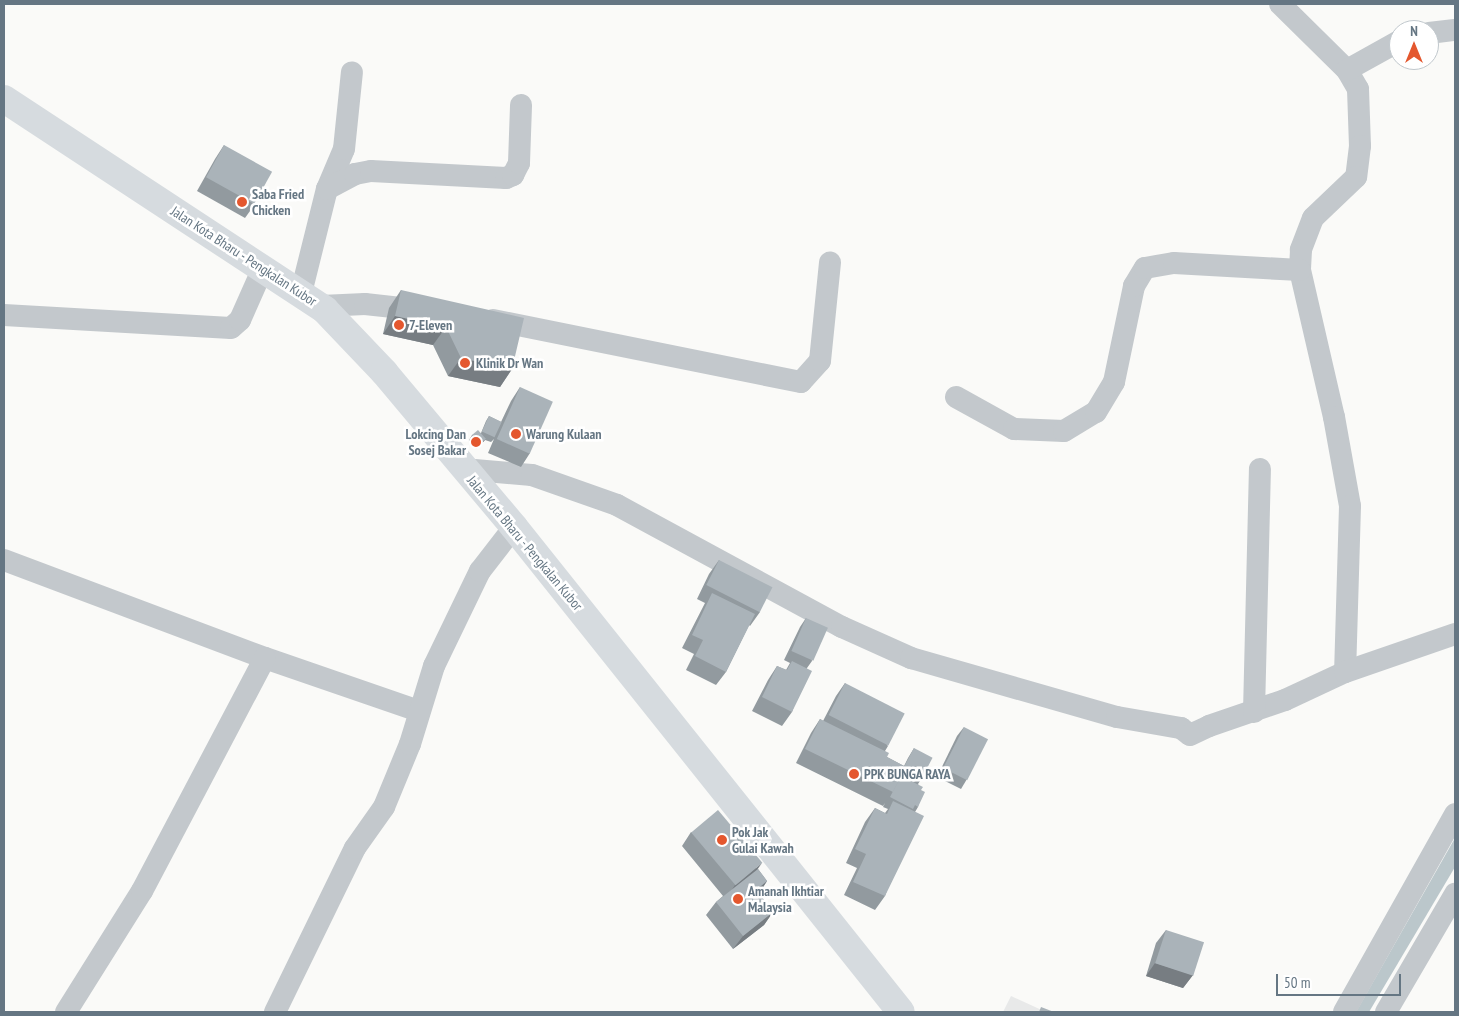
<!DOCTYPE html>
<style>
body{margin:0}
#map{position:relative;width:1459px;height:1016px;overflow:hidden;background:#fafaf8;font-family:"PT Sans Narrow",sans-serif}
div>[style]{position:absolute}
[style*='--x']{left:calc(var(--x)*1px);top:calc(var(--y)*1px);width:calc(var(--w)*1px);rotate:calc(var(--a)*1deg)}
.built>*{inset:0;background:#e8e9e9}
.water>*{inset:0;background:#bbc7cb}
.minor>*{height:22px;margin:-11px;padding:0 11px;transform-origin:11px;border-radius:11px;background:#c3c8cc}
.major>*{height:28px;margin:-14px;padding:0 14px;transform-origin:14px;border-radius:14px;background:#d6dbdf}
.wall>*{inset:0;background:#929a9f}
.shaded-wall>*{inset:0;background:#777d82}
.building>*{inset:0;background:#aab3b9;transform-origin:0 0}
.dots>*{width:14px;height:14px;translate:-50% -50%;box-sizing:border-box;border:2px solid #fff;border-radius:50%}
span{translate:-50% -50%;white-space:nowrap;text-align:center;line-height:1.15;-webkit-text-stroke:5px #fff;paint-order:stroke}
.poi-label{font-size:14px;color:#657683;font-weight:700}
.left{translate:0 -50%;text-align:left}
.right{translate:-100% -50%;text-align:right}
.street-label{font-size:14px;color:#657683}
.frame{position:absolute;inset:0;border:5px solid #657683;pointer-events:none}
.north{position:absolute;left:1389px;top:20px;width:50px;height:50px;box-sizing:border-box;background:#fff;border:1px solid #c1c8cd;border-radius:50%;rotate:0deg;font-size:14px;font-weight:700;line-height:20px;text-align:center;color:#657683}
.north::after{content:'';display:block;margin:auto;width:18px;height:22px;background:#e4572e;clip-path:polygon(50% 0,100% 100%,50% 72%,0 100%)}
.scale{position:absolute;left:1276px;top:974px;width:125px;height:22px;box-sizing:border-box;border:2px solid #657683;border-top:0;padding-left:6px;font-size:15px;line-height:18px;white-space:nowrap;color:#657683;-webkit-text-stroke:4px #fff;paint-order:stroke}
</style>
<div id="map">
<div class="built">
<div style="clip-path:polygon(1011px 996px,1046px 1012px,1003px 1012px)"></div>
</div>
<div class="water">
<div style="clip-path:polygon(1455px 838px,1455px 867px,1369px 1012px,1356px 1012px)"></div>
</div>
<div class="minor">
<div style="--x:1280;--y:4;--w:94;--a:44.6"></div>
<div style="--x:1347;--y:70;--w:22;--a:60"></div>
<div style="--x:1358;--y:89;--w:57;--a:88"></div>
<div style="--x:1360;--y:146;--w:31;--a:97"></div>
<div style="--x:1356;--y:177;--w:59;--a:136.4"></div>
<div style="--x:1313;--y:218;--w:34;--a:111"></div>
<div style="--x:1301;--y:250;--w:20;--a:93"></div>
<div style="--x:1300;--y:270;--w:151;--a:77"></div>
<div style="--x:1334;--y:417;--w:90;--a:79.8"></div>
<div style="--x:1350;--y:506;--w:166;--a:91.7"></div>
<div style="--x:1429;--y:33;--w:26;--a:-7"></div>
<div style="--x:1347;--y:70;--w:60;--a:-29.1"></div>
<div style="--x:327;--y:189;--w:43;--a:-67"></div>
<div style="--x:344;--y:149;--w:77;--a:-84.1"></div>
<div style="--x:301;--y:293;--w:107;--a:-76"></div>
<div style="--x:327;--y:189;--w:32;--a:-28"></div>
<div style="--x:355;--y:174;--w:16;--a:-11"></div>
<div style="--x:371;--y:171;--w:135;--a:3"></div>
<div style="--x:506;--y:178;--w:8;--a:-23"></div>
<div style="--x:513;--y:175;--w:13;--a:-63"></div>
<div style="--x:519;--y:163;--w:58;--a:-88"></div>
<div style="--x:321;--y:306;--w:44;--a:-2.6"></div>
<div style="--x:365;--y:304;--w:54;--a:6.3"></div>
<div style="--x:4;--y:315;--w:227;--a:3.3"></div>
<div style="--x:231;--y:328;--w:12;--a:-42"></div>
<div style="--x:240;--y:320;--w:57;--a:-66.1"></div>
<div style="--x:493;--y:320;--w:314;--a:11.4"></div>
<div style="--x:801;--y:382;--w:28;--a:-48"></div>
<div style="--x:820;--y:361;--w:99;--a:-84.2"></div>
<div style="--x:956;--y:397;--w:66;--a:28.9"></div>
<div style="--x:1014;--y:429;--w:50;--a:2.3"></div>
<div style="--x:1064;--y:431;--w:37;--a:-31"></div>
<div style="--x:1096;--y:412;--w:35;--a:-59"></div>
<div style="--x:1114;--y:382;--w:98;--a:-78.2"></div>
<div style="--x:1134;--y:286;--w:21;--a:-59"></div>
<div style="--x:1145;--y:268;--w:29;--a:-10"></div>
<div style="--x:1174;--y:263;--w:126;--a:3.2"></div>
<div style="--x:463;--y:469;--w:69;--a:5"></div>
<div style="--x:532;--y:475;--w:90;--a:19.4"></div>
<div style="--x:617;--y:505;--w:256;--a:28.5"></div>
<div style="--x:842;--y:627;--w:76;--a:24.2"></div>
<div style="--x:911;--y:658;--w:214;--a:16"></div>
<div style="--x:1117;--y:717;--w:65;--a:9.8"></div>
<div style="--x:1181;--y:728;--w:11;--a:38"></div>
<div style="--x:1190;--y:735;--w:21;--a:-25"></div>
<div style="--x:1209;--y:726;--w:80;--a:-18.9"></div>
<div style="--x:1285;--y:700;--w:66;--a:-25"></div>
<div style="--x:1345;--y:672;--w:116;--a:-19.1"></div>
<div style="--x:4;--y:560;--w:279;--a:20.6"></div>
<div style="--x:265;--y:658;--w:163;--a:19"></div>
<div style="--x:1254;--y:712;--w:243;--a:-88.6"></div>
<div style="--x:66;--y:1012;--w:143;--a:-57.9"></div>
<div style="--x:142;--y:891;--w:263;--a:-62.2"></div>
<div style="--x:275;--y:1012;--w:182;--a:-64"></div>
<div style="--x:355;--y:848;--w:50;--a:-54.7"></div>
<div style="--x:384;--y:807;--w:68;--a:-67.6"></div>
<div style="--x:410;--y:744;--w:82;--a:-72.9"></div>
<div style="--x:434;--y:666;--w:106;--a:-64.2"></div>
<div style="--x:480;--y:571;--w:56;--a:-52.3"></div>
<div style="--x:1344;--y:1012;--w:227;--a:-60.7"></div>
<div style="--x:1386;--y:1012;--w:137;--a:-59.7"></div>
</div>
<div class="major">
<div style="--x:4;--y:99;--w:384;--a:33.3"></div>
<div style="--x:325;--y:310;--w:86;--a:46.4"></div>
<div style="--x:384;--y:372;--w:202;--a:50"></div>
<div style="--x:514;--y:527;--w:620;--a:51.41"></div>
</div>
<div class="wall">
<div style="clip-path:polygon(224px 145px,255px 204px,245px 218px,197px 191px,215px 159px)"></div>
<div style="clip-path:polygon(401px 290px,512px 369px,500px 387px,448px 376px,433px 345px,383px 334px,389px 308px)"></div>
<div style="clip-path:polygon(520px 387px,530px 453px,521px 467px,488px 453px,494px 439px,491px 442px,485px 440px,476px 449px,469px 440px,472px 435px,481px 433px,486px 421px,489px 416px,501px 422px,511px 401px)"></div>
<div style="clip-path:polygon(719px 560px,760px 612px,750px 626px,749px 625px,726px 672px,716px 685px,686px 670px,694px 654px,682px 648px,705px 603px,697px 599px,709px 574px)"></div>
<div style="clip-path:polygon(806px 618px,812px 661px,807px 668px,792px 712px,782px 726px,752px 711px,768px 680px,777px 666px,786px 670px,790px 663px,784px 660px,800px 627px)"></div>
<div style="clip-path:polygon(845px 683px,888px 746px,885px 751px,887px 757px,904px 766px,908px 758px,914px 748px,922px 778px,918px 784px,921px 790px,918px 807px,915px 812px,885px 896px,875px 910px,844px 895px,857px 868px,846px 863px,865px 822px,875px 808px,885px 813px,888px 809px,883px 807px,885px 803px,883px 806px,796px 763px,811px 733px,820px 719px,823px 721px,836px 696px)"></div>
<div style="clip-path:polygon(964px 727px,967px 779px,961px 789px,937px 777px,957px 736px)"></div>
<div style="clip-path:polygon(691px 832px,758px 869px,767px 881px,759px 893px,773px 912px,764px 925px,733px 949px,706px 915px,716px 902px,723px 896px,682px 846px)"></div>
<div style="clip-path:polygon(1166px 930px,1193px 975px,1183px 988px,1146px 976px,1156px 943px)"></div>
</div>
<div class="shaded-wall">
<div style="clip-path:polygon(395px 316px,446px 327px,433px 345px,383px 334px)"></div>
<div style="clip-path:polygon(461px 358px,512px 369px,500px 387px,448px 376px)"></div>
<div style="clip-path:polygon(486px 439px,476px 449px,479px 444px)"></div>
<div style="clip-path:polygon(762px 863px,752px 877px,726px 899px,735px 885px)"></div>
<div style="clip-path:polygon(767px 881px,758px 895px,756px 890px)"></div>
<div style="clip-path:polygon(773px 912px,764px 925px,733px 949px,743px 936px)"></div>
<div style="clip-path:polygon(1155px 963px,1193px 975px,1183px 988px,1146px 976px)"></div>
</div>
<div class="building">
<div style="left:224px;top:145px;width:55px;height:37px;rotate:29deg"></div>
<div style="clip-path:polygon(401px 290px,524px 318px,512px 369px,461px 358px,446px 327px,395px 316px)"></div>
<div style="left:520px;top:387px;width:36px;height:57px;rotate:24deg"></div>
<div style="left:489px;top:416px;width:14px;height:17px;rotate:25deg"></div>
<div style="clip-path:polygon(478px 430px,486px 439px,479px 444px,472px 435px)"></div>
<div style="left:719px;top:560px;width:60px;height:28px;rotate:27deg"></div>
<div style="clip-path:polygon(712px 593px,755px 614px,726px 672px,695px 656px,703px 640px,692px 635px)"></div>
<div style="left:806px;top:618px;width:24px;height:36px;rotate:24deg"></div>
<div style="clip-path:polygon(792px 661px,812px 671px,792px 712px,762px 697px,777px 666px,787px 670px)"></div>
<div style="left:845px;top:683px;width:67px;height:36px;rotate:27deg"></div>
<div style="clip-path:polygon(820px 719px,889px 753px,887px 757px,906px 767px,893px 792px,805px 749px)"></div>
<div style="left:964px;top:727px;width:27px;height:46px;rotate:27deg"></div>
<div style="left:914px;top:748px;width:21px;height:23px;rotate:28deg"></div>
<div style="clip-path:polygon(901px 776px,923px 787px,921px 790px,925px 792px,918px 807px,915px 805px,913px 809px,890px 797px)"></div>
<div style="clip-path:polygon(893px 801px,924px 816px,885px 896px,853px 882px,866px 854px,855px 849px,875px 808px,887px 814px)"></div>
<div style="left:718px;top:810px;width:69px;height:35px;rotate:50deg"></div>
<div style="clip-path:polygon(758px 869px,767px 881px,756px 890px,773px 912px,743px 936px,716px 902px)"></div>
<div style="left:1166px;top:930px;width:40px;height:35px;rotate:18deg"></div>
<div style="clip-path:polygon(1041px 1007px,1054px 1012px,1039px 1012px)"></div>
</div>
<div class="dots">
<div style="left:242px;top:202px;background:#e4572e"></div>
<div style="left:399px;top:325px;background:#e4572e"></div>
<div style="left:465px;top:363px;background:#e4572e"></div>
<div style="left:516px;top:434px;background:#e4572e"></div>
<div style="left:476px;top:442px;background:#e4572e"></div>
<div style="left:854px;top:774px;background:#e4572e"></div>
<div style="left:722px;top:840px;background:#e4572e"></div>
<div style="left:738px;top:899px;background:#e4572e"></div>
</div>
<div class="poi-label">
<span class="left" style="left:252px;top:202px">Saba Fried<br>Chicken</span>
<span class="left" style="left:409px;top:325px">7-Eleven</span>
<span class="left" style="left:476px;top:363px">Klinik Dr Wan</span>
<span class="right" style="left:466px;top:442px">Lokcing Dan<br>Sosej Bakar</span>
<span class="left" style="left:526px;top:434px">Warung Kulaan</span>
<span class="left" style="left:864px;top:774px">PPK BUNGA RAYA</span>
<span class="left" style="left:732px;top:840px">Pok Jak<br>Gulai Kawah</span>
<span class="left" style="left:748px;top:899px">Amanah Ikhtiar<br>Malaysia</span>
</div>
<div class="street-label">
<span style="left:244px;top:256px;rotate:33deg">Jalan Kota Bharu - Pengkalan Kubor</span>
<span style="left:525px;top:543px;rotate:50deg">Jalan Kota Bharu - Pengkalan Kubor</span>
</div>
<div class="frame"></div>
<div class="north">N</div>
<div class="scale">50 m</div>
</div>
